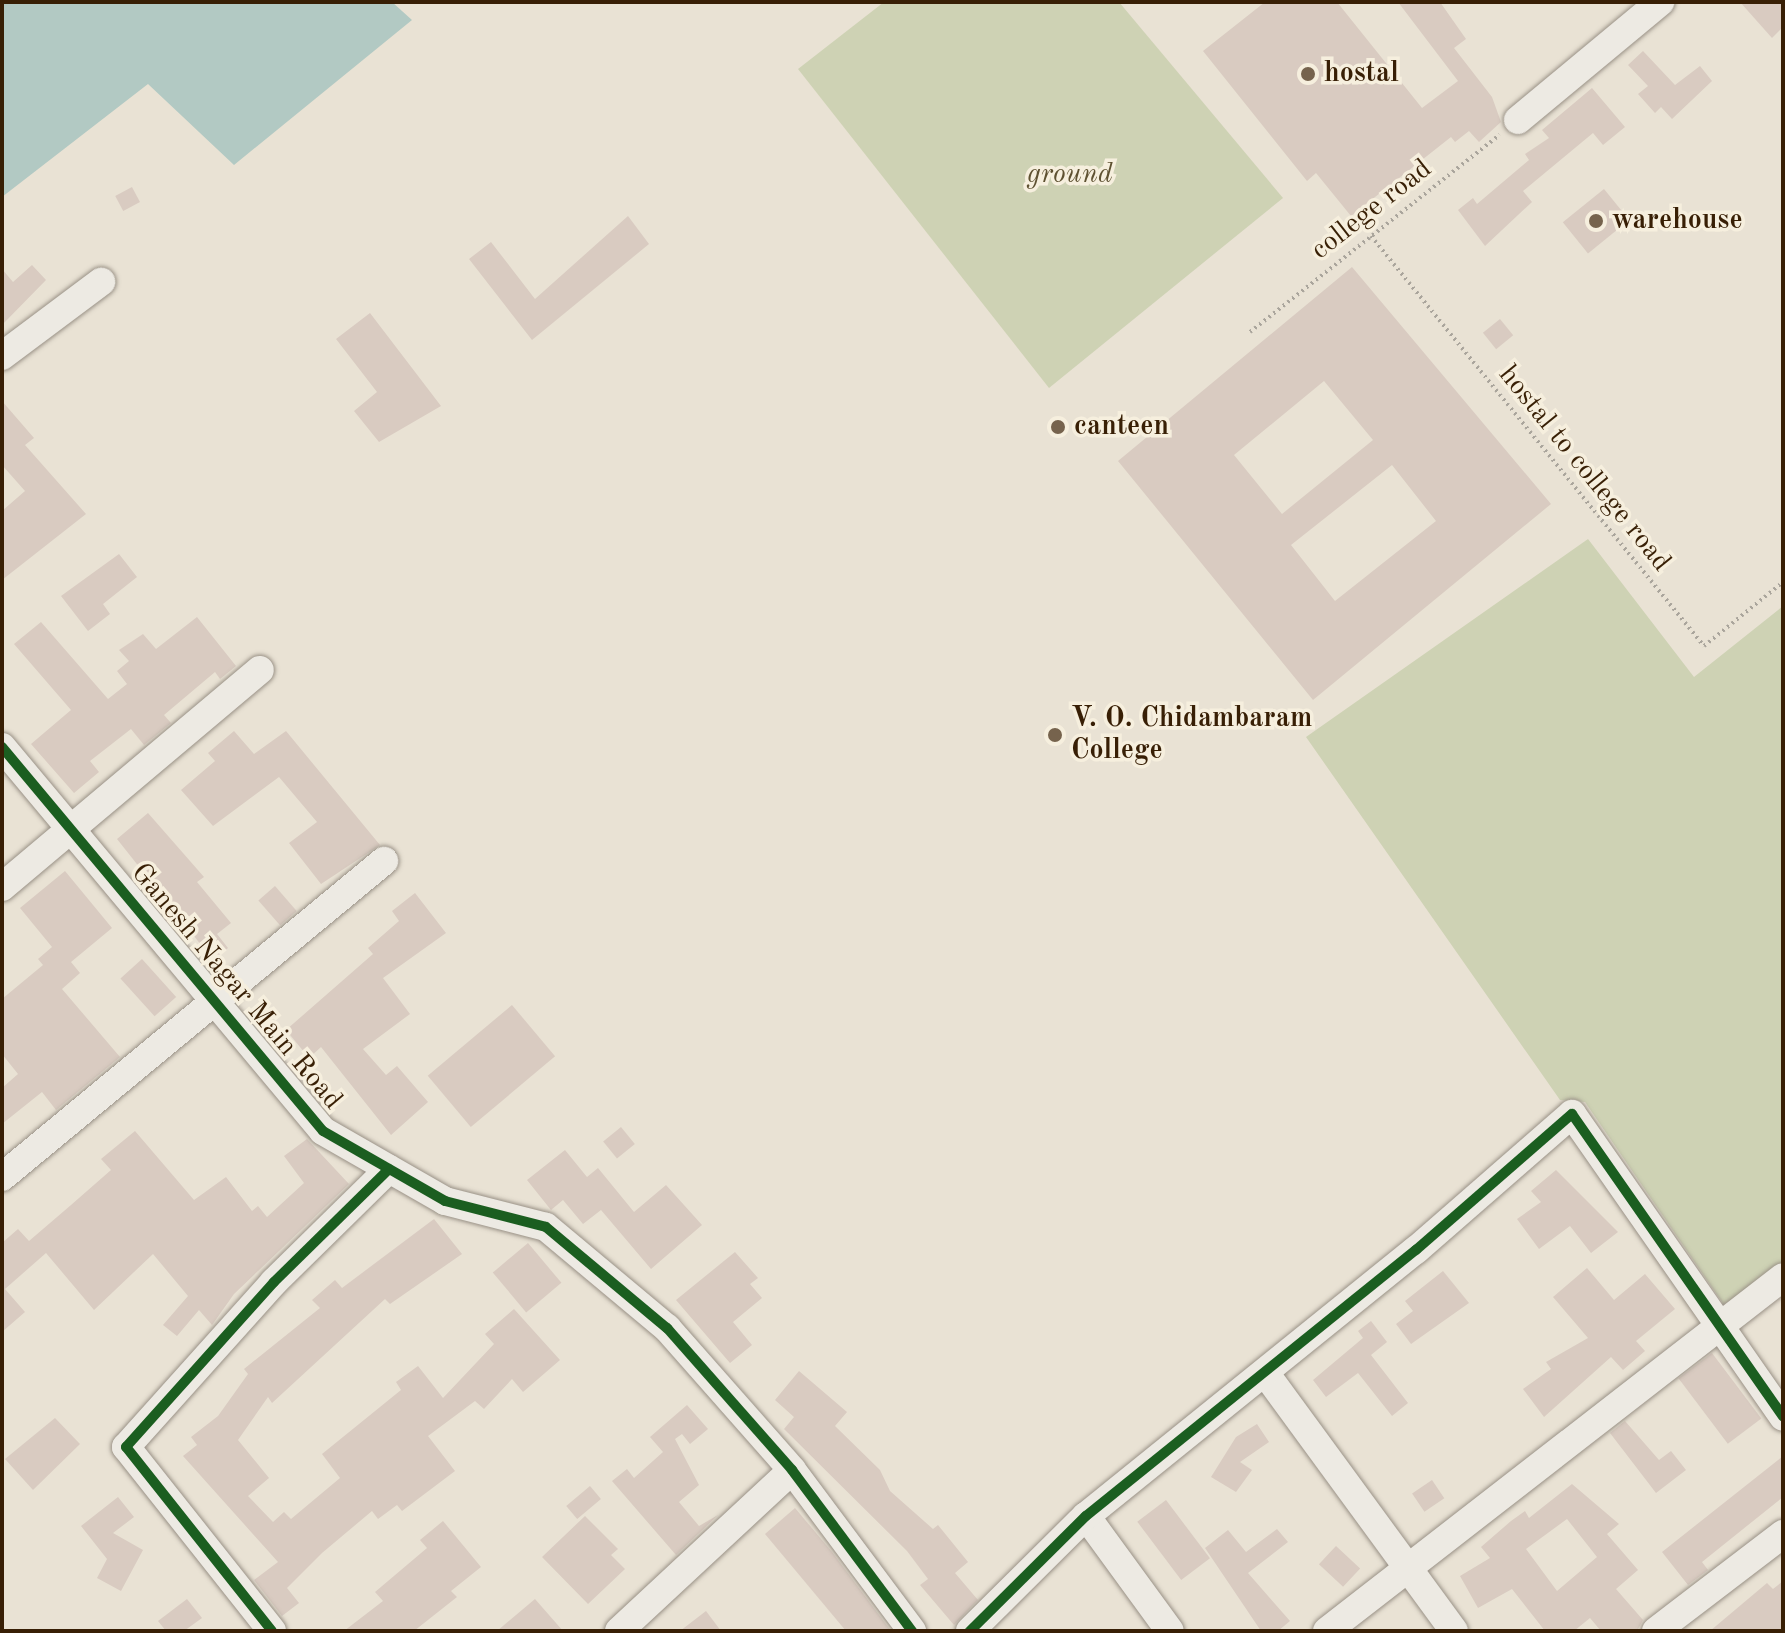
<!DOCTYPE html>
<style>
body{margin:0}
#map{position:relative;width:1785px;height:1633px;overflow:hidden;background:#e9e2d4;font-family:"Old Standard TT",serif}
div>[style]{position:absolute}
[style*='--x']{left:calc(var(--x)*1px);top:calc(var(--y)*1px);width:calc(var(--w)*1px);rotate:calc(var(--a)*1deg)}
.green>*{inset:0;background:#ced2b4}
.water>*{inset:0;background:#b2c9c3}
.building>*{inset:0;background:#d9cbc1;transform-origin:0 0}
.path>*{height:4px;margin-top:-2px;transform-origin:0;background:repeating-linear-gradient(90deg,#aaa59c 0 2px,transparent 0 6px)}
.roads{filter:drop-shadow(0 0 2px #999186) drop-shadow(0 0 2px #999186)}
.minor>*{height:28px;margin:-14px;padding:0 14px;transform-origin:14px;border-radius:14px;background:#edeae3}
.cycleway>*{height:10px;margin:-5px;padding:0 5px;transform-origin:5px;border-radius:5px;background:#1b5e20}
.dots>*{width:22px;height:22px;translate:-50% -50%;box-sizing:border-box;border:4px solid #f6efde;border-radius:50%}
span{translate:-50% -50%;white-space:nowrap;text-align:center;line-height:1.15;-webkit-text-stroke:7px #f6efde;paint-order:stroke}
.poi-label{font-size:28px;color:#381f05;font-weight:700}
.left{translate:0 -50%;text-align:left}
.park-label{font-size:28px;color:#5e5131;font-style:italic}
.street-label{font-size:28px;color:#381f05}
.frame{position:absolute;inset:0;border:4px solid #381f05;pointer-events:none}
</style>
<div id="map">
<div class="green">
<div style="clip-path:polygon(884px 2px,1119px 2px,1283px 198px,1049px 388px,798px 69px)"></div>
<div style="clip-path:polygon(1588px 539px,1694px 677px,1783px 606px,1783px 1261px,1724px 1305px,1585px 1102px,1560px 1100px,1306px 737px)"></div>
</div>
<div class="water">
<div style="clip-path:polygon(2px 2px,392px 2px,412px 20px,234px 165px,148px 84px,2px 197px)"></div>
</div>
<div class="building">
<div style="clip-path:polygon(1265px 2px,1337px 2px,1422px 108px,1458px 81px,1398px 2px,1440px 2px,1466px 39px,1454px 48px,1492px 97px,1501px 122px,1479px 142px,1469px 131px,1455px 142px,1451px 137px,1351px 216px,1316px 173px,1307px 181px,1203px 51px)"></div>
<div style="clip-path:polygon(1740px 2px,1783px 2px,1783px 27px,1772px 38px)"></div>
<div style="clip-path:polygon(1643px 51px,1675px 85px,1700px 66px,1712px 81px,1672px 119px,1661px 107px,1655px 113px,1638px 94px,1648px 86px,1628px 65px)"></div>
<div style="clip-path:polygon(1592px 88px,1625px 127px,1603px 145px,1593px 133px,1523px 191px,1532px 202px,1485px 246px,1458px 210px,1473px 198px,1477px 204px,1529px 160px,1525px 154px,1549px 138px,1542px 130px)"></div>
<div style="left:132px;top:187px;width:17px;height:19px;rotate:62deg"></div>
<div style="left:1604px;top:189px;width:40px;height:53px;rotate:51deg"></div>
<div style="clip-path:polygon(628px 216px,649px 244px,532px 340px,469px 259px,491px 242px,535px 299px)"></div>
<div style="clip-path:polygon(32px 265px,46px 280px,2px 325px,2px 269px,13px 282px)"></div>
<div style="clip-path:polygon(evenodd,1352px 267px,1551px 504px,1313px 700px,1118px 461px,1352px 267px,1324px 381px,1373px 440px,1282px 514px,1234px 455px,1324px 381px,1352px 267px,1392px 465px,1436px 521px,1335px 601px,1291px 545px,1392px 465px)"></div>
<div style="clip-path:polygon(370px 313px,441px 406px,379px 442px,354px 411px,377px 392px,336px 339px)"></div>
<div style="left:1500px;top:319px;width:21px;height:22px;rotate:51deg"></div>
<div style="clip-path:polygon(2px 401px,34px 438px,25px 445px,86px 514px,2px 580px,2px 511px,25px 491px,2px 465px)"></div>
<div style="clip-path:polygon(119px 554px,137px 577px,103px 604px,110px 614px,88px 631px,61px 596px)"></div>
<div style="clip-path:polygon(197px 617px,236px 666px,220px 679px,215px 672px,164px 715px,171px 723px,144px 745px,131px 729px,90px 761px,99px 772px,74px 793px,31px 744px,71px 710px,14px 644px,41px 622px,108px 699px,127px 684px,117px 671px,129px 661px,119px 650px,143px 634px,156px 649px)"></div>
<div style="clip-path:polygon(234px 731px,254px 754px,286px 731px,380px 845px,321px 884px,289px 843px,317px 822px,279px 777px,213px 826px,181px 790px,215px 761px,208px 753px)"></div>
<div style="clip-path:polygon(148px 813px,204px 877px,197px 882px,231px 923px,217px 934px,228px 948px,213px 960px,117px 839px)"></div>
<div style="clip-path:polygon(65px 871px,112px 928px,71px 962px,80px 973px,62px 989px,120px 1057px,56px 1110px,42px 1092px,2px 1124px,2px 1088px,18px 1074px,2px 1054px,2px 999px,43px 965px,38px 959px,52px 947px,20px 908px)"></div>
<div style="left:275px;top:886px;width:33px;height:22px;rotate:49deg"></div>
<div style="clip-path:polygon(415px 893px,446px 933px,383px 978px,410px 1014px,363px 1049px,386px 1075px,397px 1066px,428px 1102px,391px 1135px,321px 1047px,309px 1058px,286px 1030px,373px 954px,368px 948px,399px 921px,392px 911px)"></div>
<div style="left:142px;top:959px;width:51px;height:29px;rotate:48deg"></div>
<div style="left:512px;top:1005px;width:67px;height:110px;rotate:50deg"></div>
<div style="left:621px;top:1127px;width:22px;height:23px;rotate:51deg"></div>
<div style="clip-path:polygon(135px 1131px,194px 1200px,226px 1177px,252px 1211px,258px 1206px,267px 1217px,304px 1183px,284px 1156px,307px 1139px,349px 1184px,234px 1294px,212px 1325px,199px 1310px,177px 1336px,163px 1325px,188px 1296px,153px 1254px,94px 1310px,46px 1253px,5px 1289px,25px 1312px,2px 1332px,2px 1243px,18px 1229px,29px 1241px,71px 1205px,111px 1170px,101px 1159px)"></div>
<div style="clip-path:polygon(565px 1150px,587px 1177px,598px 1168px,634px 1212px,666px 1185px,702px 1225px,651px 1269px,601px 1210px,583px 1224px,563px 1200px,551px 1210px,527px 1180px)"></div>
<div style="clip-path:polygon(1556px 1170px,1618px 1232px,1591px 1253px,1570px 1226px,1539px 1249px,1517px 1219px,1541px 1202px,1531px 1191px)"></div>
<div style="clip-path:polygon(434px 1219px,462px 1254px,390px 1304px,385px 1299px,272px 1403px,268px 1397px,238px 1440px,269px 1478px,248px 1496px,273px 1522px,284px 1512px,291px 1519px,340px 1478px,322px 1454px,401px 1390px,396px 1382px,418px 1366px,443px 1398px,494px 1344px,485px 1334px,514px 1309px,560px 1360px,523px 1392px,512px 1379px,484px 1409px,475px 1401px,428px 1436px,455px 1471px,402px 1511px,397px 1505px,378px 1519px,372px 1511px,322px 1553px,287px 1588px,299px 1603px,282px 1616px,254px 1580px,278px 1562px,183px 1456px,197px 1445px,191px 1437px,218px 1416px,248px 1374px,244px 1369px,320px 1308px,312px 1300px,335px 1280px,342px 1288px)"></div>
<div style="left:528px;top:1243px;width:52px;height:46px;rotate:50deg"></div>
<div style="clip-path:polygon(735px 1252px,758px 1278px,750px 1284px,762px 1298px,733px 1322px,752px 1345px,730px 1363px,676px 1300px)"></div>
<div style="clip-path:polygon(1587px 1268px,1614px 1300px,1645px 1274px,1675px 1309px,1636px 1341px,1645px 1351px,1623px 1370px,1611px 1357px,1544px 1417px,1523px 1389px,1551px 1369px,1546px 1362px,1588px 1338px,1553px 1297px)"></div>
<div style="clip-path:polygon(1443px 1271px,1469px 1303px,1411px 1344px,1396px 1324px,1413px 1311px,1405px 1301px)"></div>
<div style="clip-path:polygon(1371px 1321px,1387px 1342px,1371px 1355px,1408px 1403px,1392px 1416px,1358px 1373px,1326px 1397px,1313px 1380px,1363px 1338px,1358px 1331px)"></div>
<div style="left:1712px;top:1353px;width:82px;height:42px;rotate:53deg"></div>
<div style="clip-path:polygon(799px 1371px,847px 1412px,835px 1426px,880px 1470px,890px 1491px,933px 1529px,938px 1525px,968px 1562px,955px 1573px,978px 1600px,954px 1625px,920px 1585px,928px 1579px,907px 1551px,784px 1429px,794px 1417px,775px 1400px)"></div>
<div style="clip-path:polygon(687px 1405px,708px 1429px,690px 1444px,682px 1434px,675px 1439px,699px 1485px,679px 1502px,699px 1526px,718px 1515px,676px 1555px,612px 1481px,627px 1469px,634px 1478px,663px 1452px,650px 1437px)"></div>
<div style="clip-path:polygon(55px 1418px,80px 1444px,33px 1490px,5px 1459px)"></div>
<div style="clip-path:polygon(1625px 1421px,1659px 1460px,1671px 1451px,1686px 1470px,1656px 1493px,1610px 1433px)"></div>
<div style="clip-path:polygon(1257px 1424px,1269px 1442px,1240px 1462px,1252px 1470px,1236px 1492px,1211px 1477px,1236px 1437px)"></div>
<div style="clip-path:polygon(1783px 1456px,1783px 1497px,1702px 1562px,1708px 1570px,1688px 1585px,1662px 1552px)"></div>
<div style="left:1432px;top:1480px;width:22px;height:24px;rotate:56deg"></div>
<div style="clip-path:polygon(evenodd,1572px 1484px,1619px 1524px,1607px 1534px,1638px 1570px,1616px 1589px,1643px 1620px,1637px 1631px,1601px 1631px,1590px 1618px,1574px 1631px,1545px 1631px,1512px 1589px,1478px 1608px,1460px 1576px,1490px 1558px,1481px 1547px,1511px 1521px,1525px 1511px,1529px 1518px,1572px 1484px,1567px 1519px,1597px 1557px,1557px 1591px,1526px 1549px,1567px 1519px)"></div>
<div style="left:590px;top:1486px;width:17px;height:31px;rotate:50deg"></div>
<div style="clip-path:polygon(118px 1497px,134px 1517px,113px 1533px,143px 1550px,121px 1591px,97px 1578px,107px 1559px,81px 1526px)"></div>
<div style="left:1166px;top:1500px;width:73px;height:36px;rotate:53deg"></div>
<div style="clip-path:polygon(795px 1508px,832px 1552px,891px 1631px,846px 1631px,765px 1534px)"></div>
<div style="clip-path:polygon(585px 1516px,618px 1549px,611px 1555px,625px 1569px,588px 1604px,542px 1557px)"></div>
<div style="clip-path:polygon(443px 1521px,481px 1567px,451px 1591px,457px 1597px,414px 1631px,344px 1631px,383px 1601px,375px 1592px,427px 1548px,420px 1540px)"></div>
<div style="clip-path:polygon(1277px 1529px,1288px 1542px,1248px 1573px,1290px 1621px,1278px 1631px,1261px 1631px,1205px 1548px,1228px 1530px,1246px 1552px)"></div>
<div style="left:1336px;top:1546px;width:33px;height:25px;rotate:43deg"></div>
<div style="clip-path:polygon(1783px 1581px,1783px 1631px,1710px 1631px,1767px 1583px,1773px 1589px)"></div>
<div style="clip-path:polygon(187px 1599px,202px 1618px,184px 1631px,166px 1631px,158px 1621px)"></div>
<div style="clip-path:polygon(535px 1599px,563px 1631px,497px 1631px)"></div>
<div style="clip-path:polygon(706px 1611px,721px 1631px,680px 1631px)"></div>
</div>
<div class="path">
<div style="--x:1371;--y:236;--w:528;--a:50.92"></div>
<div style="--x:1704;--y:646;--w:102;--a:-39"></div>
<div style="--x:1250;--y:332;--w:318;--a:-38.3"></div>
</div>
<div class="roads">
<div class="minor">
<div style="--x:1518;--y:120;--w:185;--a:-39.7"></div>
<div style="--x:2;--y:356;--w:124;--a:-36.8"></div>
<div style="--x:2;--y:747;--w:500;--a:50.11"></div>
<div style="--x:323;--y:1131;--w:141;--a:29.8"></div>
<div style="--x:445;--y:1201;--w:104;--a:14.4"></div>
<div style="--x:546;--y:1227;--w:158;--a:39.9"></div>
<div style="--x:667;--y:1328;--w:189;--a:48.6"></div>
<div style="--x:792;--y:1470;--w:201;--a:53.3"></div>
<div style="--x:2;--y:887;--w:337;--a:-40.1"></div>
<div style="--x:2;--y:1177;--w:496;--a:-39.6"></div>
<div style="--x:1266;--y:1374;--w:318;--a:53.8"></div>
<div style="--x:1086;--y:1516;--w:142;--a:53.9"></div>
<div style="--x:272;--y:1631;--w:235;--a:-128.4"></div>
<div style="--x:126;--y:1447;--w:222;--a:-48.1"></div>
<div style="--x:274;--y:1282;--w:161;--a:-44.5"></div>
<div style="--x:619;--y:1631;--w:236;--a:-42.9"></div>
<div style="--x:970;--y:1631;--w:163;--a:-44.8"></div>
<div style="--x:1086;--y:1516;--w:424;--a:-38.9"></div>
<div style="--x:1416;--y:1250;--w:207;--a:-41.1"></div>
<div style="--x:1572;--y:1114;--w:369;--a:55.1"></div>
<div style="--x:1327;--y:1631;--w:577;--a:-37.82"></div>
<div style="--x:1656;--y:1631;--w:160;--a:-37.4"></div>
</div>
</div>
<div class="cycleway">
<div style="--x:2;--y:747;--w:500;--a:50.11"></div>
<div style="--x:323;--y:1131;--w:141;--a:29.8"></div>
<div style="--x:445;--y:1201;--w:104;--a:14.4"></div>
<div style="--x:546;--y:1227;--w:158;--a:39.9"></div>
<div style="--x:667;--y:1328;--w:189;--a:48.6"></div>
<div style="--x:792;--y:1470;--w:201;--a:53.3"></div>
<div style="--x:272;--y:1631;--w:235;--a:-128.4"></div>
<div style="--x:126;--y:1447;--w:222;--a:-48.1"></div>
<div style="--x:274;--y:1282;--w:161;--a:-44.5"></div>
<div style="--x:970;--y:1631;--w:163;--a:-44.8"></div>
<div style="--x:1086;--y:1516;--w:424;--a:-38.9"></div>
<div style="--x:1416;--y:1250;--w:207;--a:-41.1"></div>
<div style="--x:1572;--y:1114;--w:369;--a:55.1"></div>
</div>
<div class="dots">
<div style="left:1308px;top:74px;background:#76634d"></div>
<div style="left:1596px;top:221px;background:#76634d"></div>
<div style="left:1058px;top:427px;background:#76634d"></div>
<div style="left:1055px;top:735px;background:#76634d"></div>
</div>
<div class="poi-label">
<span class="left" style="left:1324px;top:74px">hostal</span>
<span class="left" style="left:1612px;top:221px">warehouse</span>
<span class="left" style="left:1074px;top:427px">canteen</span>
<span class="left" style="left:1071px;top:735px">V. O. Chidambaram<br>College</span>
</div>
<div class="park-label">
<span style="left:1070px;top:175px">ground</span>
</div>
<div class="street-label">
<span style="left:1372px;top:210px;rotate:-38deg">college road</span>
<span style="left:1584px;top:469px;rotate:51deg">hostal to college road</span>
<span style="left:236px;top:987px;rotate:50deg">Ganesh Nagar Main Road</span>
</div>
<div class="frame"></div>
</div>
